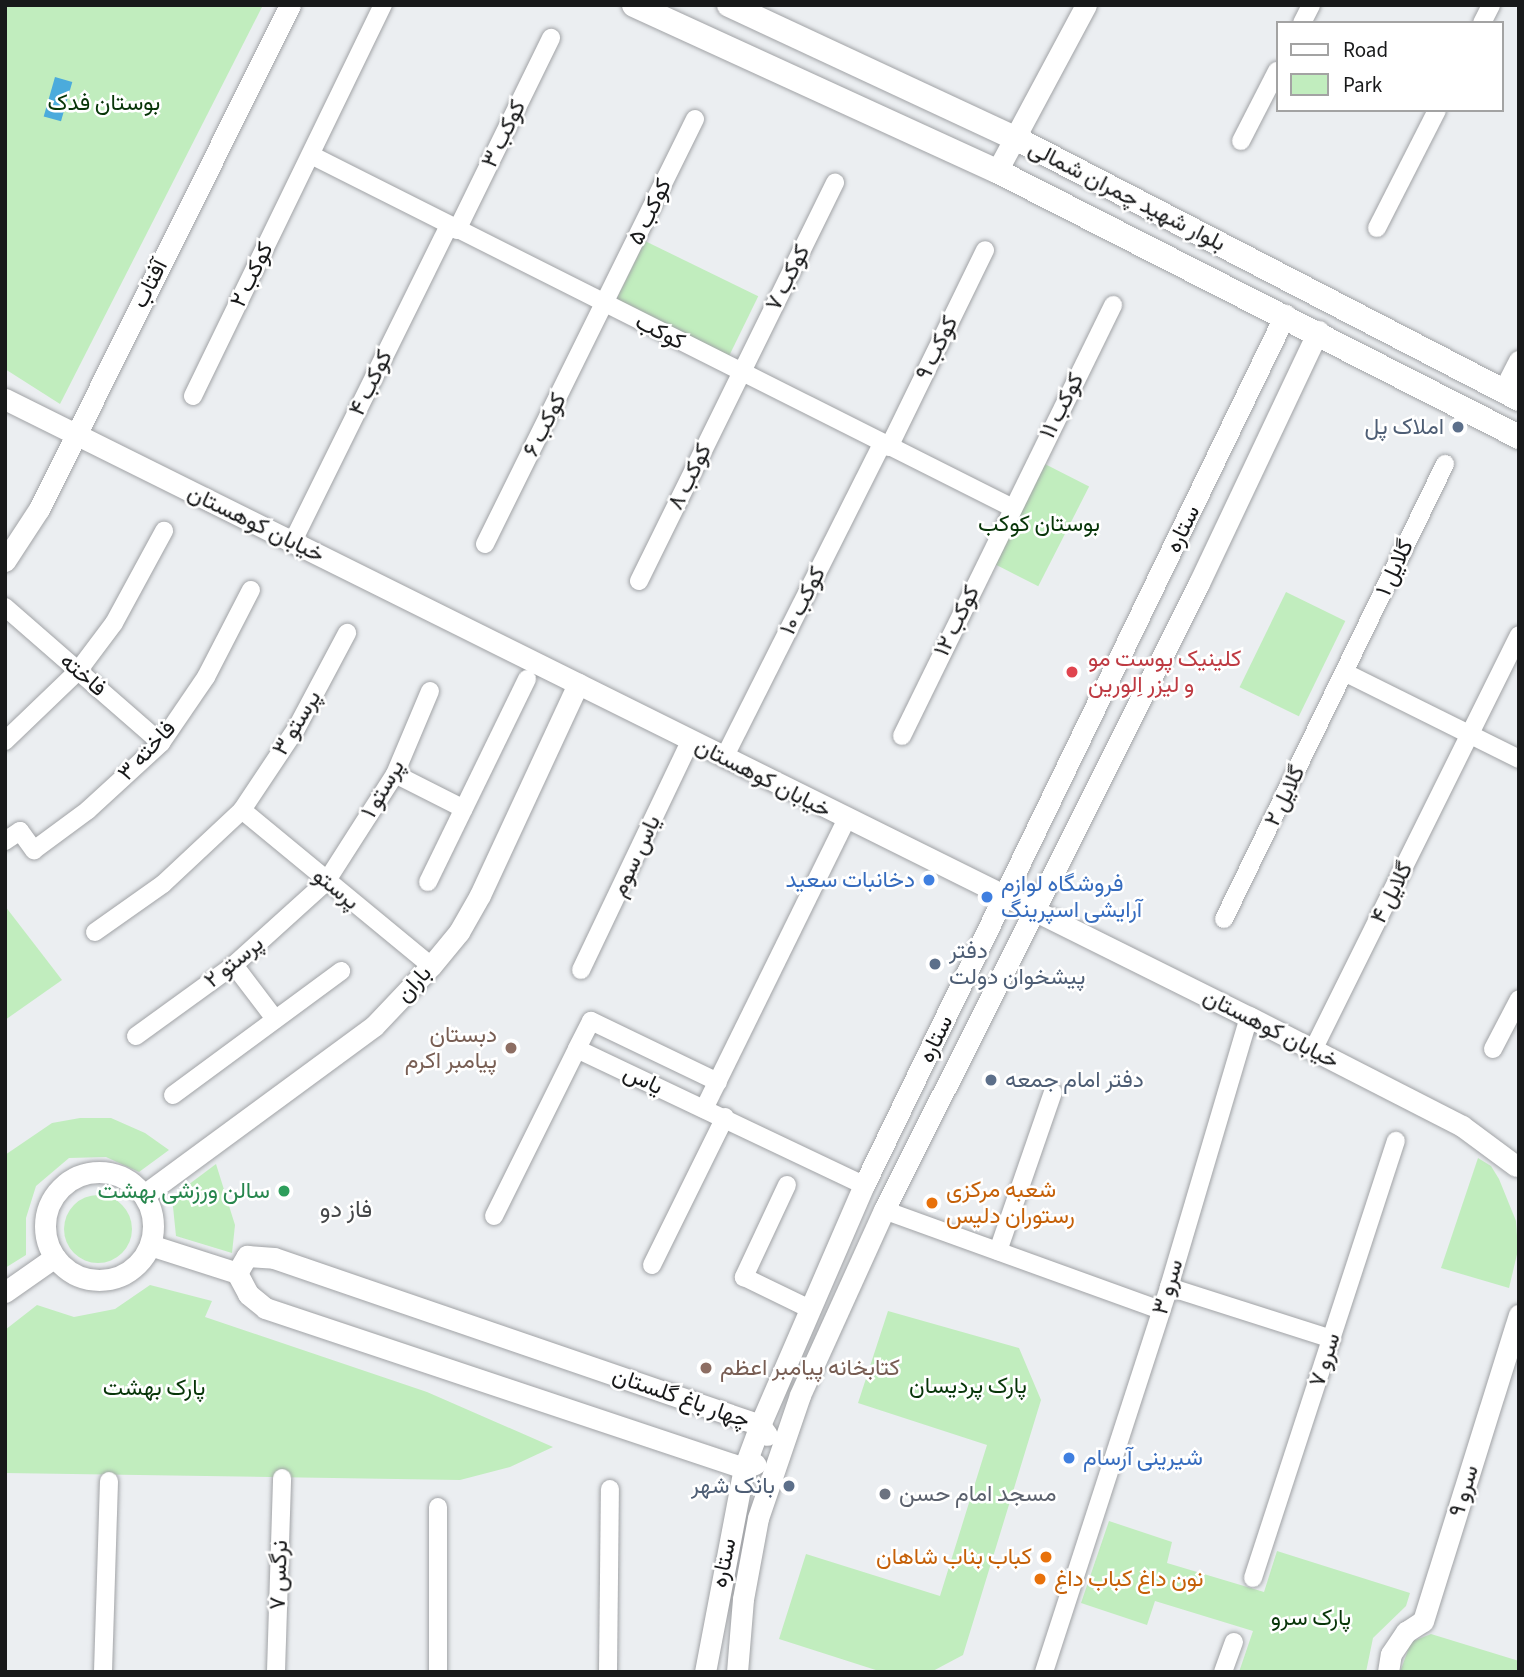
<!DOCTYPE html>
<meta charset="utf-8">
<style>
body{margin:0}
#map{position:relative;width:1524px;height:1677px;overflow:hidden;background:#ebeef1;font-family:"Source Sans 3",Vazirmatn,sans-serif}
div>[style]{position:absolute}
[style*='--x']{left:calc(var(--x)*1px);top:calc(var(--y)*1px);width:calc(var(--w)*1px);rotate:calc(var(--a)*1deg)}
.green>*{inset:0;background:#c1edbe;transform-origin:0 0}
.round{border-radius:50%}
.water>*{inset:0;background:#4babdc;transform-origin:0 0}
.roads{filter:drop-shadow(0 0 2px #a1a3a6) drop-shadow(0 0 2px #a1a3a6)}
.minor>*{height:18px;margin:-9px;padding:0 9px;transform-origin:9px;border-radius:9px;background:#fff}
.tertiary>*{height:21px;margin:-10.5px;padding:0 10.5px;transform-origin:10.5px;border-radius:10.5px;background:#fff}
.tertiary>.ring{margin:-10.5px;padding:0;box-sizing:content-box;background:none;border:21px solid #fff;border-radius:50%}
.secondary>*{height:24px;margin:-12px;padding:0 12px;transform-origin:12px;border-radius:12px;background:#fff}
.dots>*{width:19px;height:19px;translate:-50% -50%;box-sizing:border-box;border:4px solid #fff;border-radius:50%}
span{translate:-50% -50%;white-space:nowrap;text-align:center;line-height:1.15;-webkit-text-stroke:5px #fff;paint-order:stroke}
.park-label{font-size:23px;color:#073508}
.street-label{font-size:23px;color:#18191a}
.service-label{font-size:23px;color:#4e5e75}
.right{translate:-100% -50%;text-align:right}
.left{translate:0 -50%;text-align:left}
.health-label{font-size:23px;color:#be3a42}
.shop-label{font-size:23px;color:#366cbe}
.education-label{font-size:23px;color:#785e54}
.food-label{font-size:23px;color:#c56008}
.leisure-label{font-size:23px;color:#27864d}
.worship-label{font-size:23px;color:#5b616d}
.neighbourhood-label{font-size:24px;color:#454749}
.frame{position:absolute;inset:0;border:7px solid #18191a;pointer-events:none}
.legend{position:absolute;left:1276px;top:21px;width:228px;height:91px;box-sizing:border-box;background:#fff;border:2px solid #a3a3a3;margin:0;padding:9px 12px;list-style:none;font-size:21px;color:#18191a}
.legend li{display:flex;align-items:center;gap:14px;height:35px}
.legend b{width:35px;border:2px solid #a3a3a3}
</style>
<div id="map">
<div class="green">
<div style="clip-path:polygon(5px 5px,263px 5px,60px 404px,5px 369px)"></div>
<div style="left:645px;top:241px;width:126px;height:68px;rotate:26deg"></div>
<div style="left:1041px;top:462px;width:54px;height:112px;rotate:27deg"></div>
<div style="left:1286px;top:592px;width:66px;height:106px;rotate:26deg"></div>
<div style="clip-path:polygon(5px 906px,62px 980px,5px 1020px)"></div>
<div style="clip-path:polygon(80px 1118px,111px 1118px,145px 1133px,169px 1150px,139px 1172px,106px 1157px,69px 1158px,36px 1186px,26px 1218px,26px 1255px,5px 1268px,5px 1155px,52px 1123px)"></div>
<div style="clip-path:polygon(1478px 1158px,1491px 1166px,1499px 1179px,1516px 1221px,1518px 1250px,1509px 1288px,1441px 1268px)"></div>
<div style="clip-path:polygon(216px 1164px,235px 1225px,232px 1253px,176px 1236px,172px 1197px)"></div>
<div class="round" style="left:64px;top:1195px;width:68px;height:68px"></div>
<div style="clip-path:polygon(150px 1285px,212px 1301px,205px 1317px,427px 1392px,553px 1447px,510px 1467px,460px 1480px,5px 1473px,5px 1330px,37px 1305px,74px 1317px,115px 1309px)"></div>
<div style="clip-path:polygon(888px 1311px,1019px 1348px,1041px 1400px,963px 1655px,931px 1672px,882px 1672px,779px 1639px,806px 1554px,940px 1596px,987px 1445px,858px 1403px)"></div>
<div style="clip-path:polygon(1109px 1521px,1172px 1542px,1167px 1563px,1264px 1592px,1277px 1551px,1410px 1593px,1406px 1606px,1373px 1638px,1366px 1672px,1239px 1672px,1253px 1631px,1155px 1601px,1147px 1625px,1081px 1603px)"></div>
<div style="clip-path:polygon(1431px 1634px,1519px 1661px,1519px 1672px,1400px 1672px,1411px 1642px)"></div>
</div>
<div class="water">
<div style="left:55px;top:77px;width:18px;height:41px;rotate:16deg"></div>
</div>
<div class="roads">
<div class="minor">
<div style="--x:1302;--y:23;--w:20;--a:-63"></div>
<div style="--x:1482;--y:23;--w:20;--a:-63"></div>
<div style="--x:1241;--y:141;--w:79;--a:-62.8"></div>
<div style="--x:311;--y:155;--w:784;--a:26.7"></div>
<div style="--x:1377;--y:228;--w:132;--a:-63"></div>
<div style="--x:457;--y:230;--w:214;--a:-63.9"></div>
<div style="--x:193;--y:396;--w:435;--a:-64.1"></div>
<div style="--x:889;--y:447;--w:219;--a:-64"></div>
<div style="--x:293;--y:541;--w:352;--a:-63.7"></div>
<div style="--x:485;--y:544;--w:474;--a:-63.7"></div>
<div style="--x:639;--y:581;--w:444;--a:-63.8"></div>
<div style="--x:5;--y:607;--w:207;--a:41.1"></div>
<div style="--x:1346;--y:673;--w:193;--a:26.4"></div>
<div style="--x:902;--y:736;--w:480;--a:-63.9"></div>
<div style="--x:5;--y:741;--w:101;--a:-43.8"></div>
<div style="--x:78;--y:671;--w:60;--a:-53.1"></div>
<div style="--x:114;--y:623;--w:105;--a:-61.5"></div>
<div style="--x:724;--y:758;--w:352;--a:-63.3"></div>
<div style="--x:395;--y:774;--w:77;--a:26.9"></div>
<div style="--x:242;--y:810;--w:245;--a:39.5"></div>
<div style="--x:5;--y:841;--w:18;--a:-34"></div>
<div style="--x:20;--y:831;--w:24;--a:54"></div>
<div style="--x:34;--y:850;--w:67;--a:-36.5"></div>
<div style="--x:88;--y:810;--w:99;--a:-42.5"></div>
<div style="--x:161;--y:743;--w:80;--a:-55.7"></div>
<div style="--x:206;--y:677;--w:98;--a:-62.7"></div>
<div style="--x:428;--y:882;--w:226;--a:-64"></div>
<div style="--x:1224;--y:919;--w:506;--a:-64.09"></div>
<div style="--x:95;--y:932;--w:83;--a:-35.2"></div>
<div style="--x:163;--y:884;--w:108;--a:-43.1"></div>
<div style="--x:242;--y:810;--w:97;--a:-56.3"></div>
<div style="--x:296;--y:729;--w:109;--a:-62"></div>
<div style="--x:234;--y:965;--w:68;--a:52.8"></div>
<div style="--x:581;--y:970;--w:254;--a:-64.5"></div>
<div style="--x:136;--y:1036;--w:121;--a:-35.9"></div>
<div style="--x:234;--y:965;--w:124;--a:-42.1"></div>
<div style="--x:326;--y:882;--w:128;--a:-57.4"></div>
<div style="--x:395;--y:774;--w:90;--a:-67.1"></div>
<div style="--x:1493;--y:1049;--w:56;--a:-62.5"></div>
<div style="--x:1313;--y:1050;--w:463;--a:-63.6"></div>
<div style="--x:718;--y:1082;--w:141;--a:-154.3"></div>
<div style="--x:591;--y:1021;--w:31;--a:117"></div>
<div style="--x:577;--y:1049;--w:318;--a:25.4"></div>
<div style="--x:173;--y:1095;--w:209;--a:-36.4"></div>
<div style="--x:704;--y:1109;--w:323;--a:-63.8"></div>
<div style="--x:787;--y:1185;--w:102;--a:115.1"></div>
<div style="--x:744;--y:1277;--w:73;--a:25.9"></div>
<div style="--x:884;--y:1210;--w:294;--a:19.9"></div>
<div style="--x:494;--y:1216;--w:186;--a:-63.6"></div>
<div style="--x:998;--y:1251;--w:168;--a:-70.9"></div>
<div style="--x:652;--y:1265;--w:165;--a:-63.7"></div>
<div style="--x:1169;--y:1287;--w:171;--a:17.7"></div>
<div style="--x:1253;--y:1578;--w:460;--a:-71.9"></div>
<div style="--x:103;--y:1672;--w:191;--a:-88.2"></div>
<div style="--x:276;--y:1672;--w:194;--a:-88.2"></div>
<div style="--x:438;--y:1672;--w:165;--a:-90"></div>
<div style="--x:608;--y:1672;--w:183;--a:-89.4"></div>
<div style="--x:1044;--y:1672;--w:405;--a:-72"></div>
<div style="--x:1169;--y:1287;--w:282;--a:-73.5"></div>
<div style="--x:1223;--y:1672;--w:32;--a:-70"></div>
</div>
<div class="tertiary">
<div style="--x:997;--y:171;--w:188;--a:-61.8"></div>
<div style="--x:1503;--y:392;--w:35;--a:-63"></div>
<div style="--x:5;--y:399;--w:1389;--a:26.42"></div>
<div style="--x:1249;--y:1017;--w:239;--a:27.1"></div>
<div style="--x:1462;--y:1126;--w:67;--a:36.5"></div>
<div style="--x:5;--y:561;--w:62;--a:-56.8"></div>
<div style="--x:39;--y:509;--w:563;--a:-63.53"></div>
<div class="ring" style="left:45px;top:1172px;width:87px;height:87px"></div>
<div style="--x:144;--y:1195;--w:285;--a:-36.3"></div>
<div style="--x:374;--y:1026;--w:83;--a:-46.5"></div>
<div style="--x:431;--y:966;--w:44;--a:-50.5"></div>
<div style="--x:459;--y:932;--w:43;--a:-60.4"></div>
<div style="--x:480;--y:895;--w:233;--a:-65.1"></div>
<div style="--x:150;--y:1245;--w:91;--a:17.8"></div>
<div style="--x:237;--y:1273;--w:20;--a:-60"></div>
<div style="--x:247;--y:1256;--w:27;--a:4"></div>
<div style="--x:274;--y:1258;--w:514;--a:18.96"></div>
<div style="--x:760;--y:1425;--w:12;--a:55"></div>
<div style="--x:237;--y:1273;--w:24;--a:62"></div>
<div style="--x:248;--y:1294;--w:22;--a:39"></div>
<div style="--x:265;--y:1308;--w:505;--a:18.47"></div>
<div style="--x:744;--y:1468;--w:12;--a:-20"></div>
<div style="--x:5;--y:1292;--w:61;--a:-35"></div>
<div style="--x:705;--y:1672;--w:208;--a:-79.2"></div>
<div style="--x:744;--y:1468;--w:46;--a:-69.6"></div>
<div style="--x:760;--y:1425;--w:262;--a:-66.6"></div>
<div style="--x:864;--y:1185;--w:967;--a:-64.18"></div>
<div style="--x:737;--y:1672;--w:73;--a:-85.3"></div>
<div style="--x:743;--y:1599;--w:82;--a:-79.5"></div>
<div style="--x:758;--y:1518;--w:130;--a:-71.1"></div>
<div style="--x:800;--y:1395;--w:203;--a:-65.6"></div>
<div style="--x:884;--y:1210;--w:702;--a:-63.33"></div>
<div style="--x:1199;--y:583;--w:279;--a:-64.7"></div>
<div style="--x:1388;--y:1672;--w:18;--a:-81"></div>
<div style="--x:1391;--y:1654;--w:27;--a:-56"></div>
<div style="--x:1406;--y:1632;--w:20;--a:-33"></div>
<div style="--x:1423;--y:1621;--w:321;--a:-72.6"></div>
</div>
<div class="secondary">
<div style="--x:634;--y:5;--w:399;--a:24.6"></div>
<div style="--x:997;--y:171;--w:586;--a:27"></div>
<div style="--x:729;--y:5;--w:318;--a:25"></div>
<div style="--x:1017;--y:139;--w:565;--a:27.38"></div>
</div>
</div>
<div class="dots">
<div style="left:1458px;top:427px;background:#5c6f8a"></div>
<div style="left:1072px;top:672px;background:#e0444e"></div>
<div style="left:929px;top:880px;background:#3f7fe0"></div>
<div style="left:987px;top:897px;background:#3f7fe0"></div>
<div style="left:935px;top:964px;background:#5c6f8a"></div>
<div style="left:511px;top:1048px;background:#8d6e63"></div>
<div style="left:991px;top:1080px;background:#5c6f8a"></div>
<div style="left:284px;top:1191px;background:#2e9e5b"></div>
<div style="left:932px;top:1203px;background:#e8710a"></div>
<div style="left:706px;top:1368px;background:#8d6e63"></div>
<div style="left:1069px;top:1458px;background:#3f7fe0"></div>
<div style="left:789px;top:1486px;background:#5c6f8a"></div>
<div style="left:885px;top:1494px;background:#6b7280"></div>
<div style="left:1046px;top:1557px;background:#e8710a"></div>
<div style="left:1040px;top:1579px;background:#e8710a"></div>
</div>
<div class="park-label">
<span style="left:104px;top:103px">بوستان فدک</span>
<span style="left:1039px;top:524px">بوستان کوکب</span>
<span style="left:968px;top:1386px">پارک پردیسان</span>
<span style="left:154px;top:1388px">پارک بهشت</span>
<span style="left:1311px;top:1618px">پارک سرو</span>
</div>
<div class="street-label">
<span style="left:504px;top:134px;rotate:-64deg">کوکب ۳</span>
<span style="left:1127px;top:196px;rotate:27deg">بلوار شهید چمران شمالی</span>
<span style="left:650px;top:212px;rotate:-64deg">کوکب ۵</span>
<span style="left:252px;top:275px;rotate:-64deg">کوکب ۲</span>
<span style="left:788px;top:278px;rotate:-63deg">کوکب ۷</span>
<span style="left:150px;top:284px;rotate:-63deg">آفتاب</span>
<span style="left:660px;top:332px;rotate:27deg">کوکب</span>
<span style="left:937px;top:348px;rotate:-64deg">کوکب ۹</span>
<span style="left:371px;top:383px;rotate:-64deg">کوکب ۴</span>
<span style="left:1062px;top:406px;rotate:-63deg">کوکب ۱۱</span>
<span style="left:545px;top:425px;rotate:-63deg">کوکب ۶</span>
<span style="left:690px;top:477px;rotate:-64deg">کوکب ۸</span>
<span style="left:256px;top:524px;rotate:26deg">خیابان کوهستان</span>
<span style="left:1183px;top:529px;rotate:-64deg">ستاره</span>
<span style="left:1395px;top:568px;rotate:-65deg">گلایل ۱</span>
<span style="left:803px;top:601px;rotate:-63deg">کوکب ۱۰</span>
<span style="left:957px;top:621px;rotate:-64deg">کوکب ۱۲</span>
<span style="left:83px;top:675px;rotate:41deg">فاخته</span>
<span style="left:297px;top:723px;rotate:-59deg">پرستو ۳</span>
<span style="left:147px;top:751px;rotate:-47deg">فاخته ۳</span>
<span style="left:763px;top:778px;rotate:27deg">خیابان کوهستان</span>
<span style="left:383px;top:789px;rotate:-60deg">پرستو ۱</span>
<span style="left:1285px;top:796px;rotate:-64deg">گلایل ۲</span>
<span style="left:636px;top:856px;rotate:-65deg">یاس سوم</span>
<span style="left:336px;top:889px;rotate:39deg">پرستو</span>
<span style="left:1392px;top:893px;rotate:-63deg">گلایل ۴</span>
<span style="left:234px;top:962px;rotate:-39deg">پرستو ۲</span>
<span style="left:414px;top:984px;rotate:-48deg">باران</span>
<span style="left:1271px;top:1029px;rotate:27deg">خیابان کوهستان</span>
<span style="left:936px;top:1039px;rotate:-64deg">ستاره</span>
<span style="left:643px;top:1080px;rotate:25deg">یاس</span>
<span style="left:1168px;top:1287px;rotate:-73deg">سرو ۳</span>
<span style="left:1325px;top:1360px;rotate:-72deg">سرو ۷</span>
<span style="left:681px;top:1398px;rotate:19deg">چهار باغ گلستان</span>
<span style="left:1464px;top:1491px;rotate:-73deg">سرو ۹</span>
<span style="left:724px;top:1563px;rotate:-78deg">ستاره</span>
<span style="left:279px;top:1575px;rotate:-88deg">نرگس ۷</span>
</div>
<div class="service-label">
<span class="right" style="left:1444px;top:427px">املاک پل</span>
<span class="left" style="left:949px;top:964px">دفتر<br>پیشخوان دولت</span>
<span class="left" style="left:1005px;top:1080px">دفتر امام جمعه</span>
<span class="right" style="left:775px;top:1486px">بانک شهر</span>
</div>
<div class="health-label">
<span class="left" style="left:1088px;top:672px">کلینیک پوست مو<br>و لیزر اِلورین</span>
</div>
<div class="shop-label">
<span class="right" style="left:915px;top:880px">دخانبات سعید</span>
<span class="left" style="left:1001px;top:897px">فروشگاه لوازم<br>آرایشی اسپرینگ</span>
<span class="left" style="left:1083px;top:1458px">شیرینی آرسام</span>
</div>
<div class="education-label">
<span class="right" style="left:497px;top:1048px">دبستان<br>پیامبر اکرم</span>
<span class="left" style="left:720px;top:1368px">کتابخانه پیامبر اعظم</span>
</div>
<div class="food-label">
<span class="left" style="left:946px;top:1203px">شعبه مرکزی<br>رستوران دلیس</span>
<span class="right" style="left:1032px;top:1557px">کباب بناب شاهان</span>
<span class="left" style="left:1054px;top:1579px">نون داغ کباب داغ</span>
</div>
<div class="leisure-label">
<span class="right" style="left:270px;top:1191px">سالن ورزشی بهشت</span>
</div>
<div class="worship-label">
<span class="left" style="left:899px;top:1494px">مسجد امام حسن</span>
</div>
<div class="neighbourhood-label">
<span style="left:346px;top:1210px">فاز دو</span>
</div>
<div class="frame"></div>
<ul class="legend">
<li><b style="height:9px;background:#fff"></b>Road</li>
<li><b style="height:19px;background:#c1edbe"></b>Park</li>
</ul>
</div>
